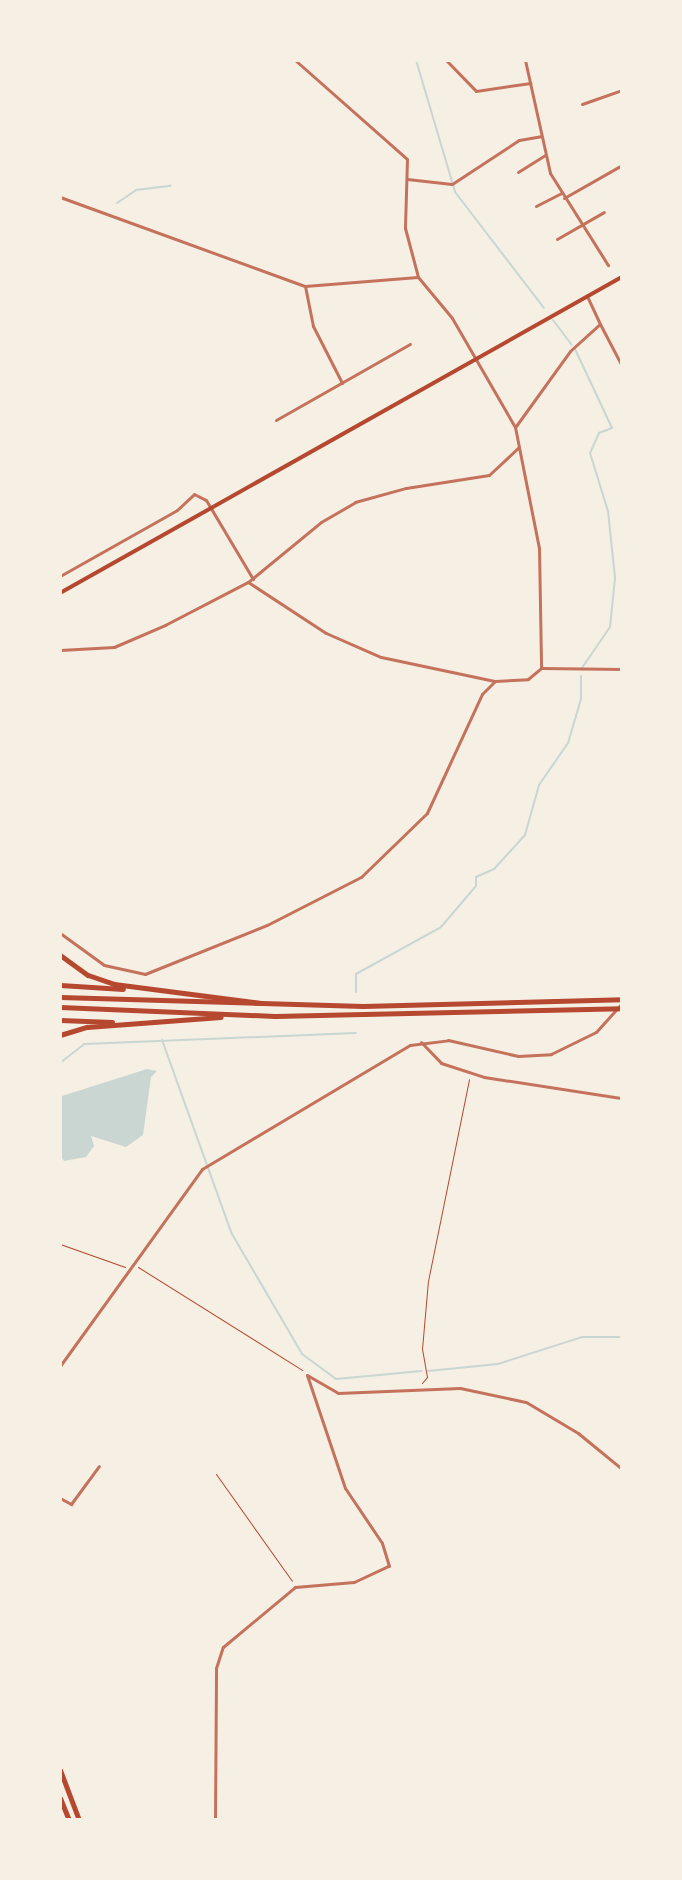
<!DOCTYPE html>
<style>
body{margin:0}
#map{position:relative;width:682px;height:1880px;overflow:hidden;background:#f6efe4;font-family:"Golos Text",sans-serif}
div>[style]{position:absolute}
[style*='--x']{left:calc(var(--x)*1px);top:calc(var(--y)*1px);width:calc(var(--w)*1px);rotate:calc(var(--a)*1deg)}
.water>*{inset:0;background:#c9d6d2}
.stream>*{height:2px;margin:-1px;padding:0 1px;transform-origin:1px;border-radius:1px;background:#c9d6d2}
.path>*{height:1px;margin:-0.5px;padding:0 0.5px;transform-origin:0.5px;border-radius:0.5px;background:#b5482f}
.minor>*{height:3px;margin:-1.5px;padding:0 1.5px;transform-origin:1.5px;border-radius:1.5px;background:#c5725c}
.secondary>*{height:4px;margin:-2px;padding:0 2px;transform-origin:2px;border-radius:2px;background:#b5482f}
.motorway>*{height:5px;margin:-2.5px;padding:0 2.5px;transform-origin:2.5px;border-radius:2.5px;background:#b5482f}
span{translate:-50% -50%;white-space:nowrap;text-align:center;line-height:1.15;-webkit-text-stroke:6px #f6efe4;paint-order:stroke}
.frame{position:absolute;inset:0;border:62px solid #f6efe4;pointer-events:none}
</style>
<div id="map">
<div class="water">
<div style="clip-path:polygon(147px 1069px,157px 1071px,151px 1077px,143px 1135px,126px 1147px,91px 1136px,94px 1146px,86px 1157px,64px 1161px,60px 1155px,62px 1096px)"></div>
</div>
<div class="stream">
<div style="--x:416;--y:60;--w:138;--a:73.5"></div>
<div style="--x:455;--y:192;--w:146;--a:52.5"></div>
<div style="--x:117;--y:203;--w:23;--a:-34"></div>
<div style="--x:136;--y:190;--w:35;--a:-7"></div>
<div style="--x:553;--y:320;--w:31;--a:53"></div>
<div style="--x:575;--y:349;--w:87;--a:64.9"></div>
<div style="--x:612;--y:428;--w:14;--a:159"></div>
<div style="--x:599;--y:433;--w:22;--a:114"></div>
<div style="--x:590;--y:453;--w:61;--a:72.8"></div>
<div style="--x:608;--y:511;--w:67;--a:84"></div>
<div style="--x:615;--y:578;--w:49;--a:95.8"></div>
<div style="--x:610;--y:627;--w:50;--a:124.3"></div>
<div style="--x:356;--y:992;--w:18;--a:-90"></div>
<div style="--x:356;--y:974;--w:97;--a:-28.9"></div>
<div style="--x:441;--y:927;--w:54;--a:-49.5"></div>
<div style="--x:476;--y:886;--w:9;--a:-90"></div>
<div style="--x:476;--y:877;--w:20;--a:-24"></div>
<div style="--x:494;--y:869;--w:46;--a:-47.6"></div>
<div style="--x:525;--y:835;--w:52;--a:-74.4"></div>
<div style="--x:539;--y:785;--w:51;--a:-55.4"></div>
<div style="--x:568;--y:743;--w:46;--a:-73.5"></div>
<div style="--x:581;--y:699;--w:23;--a:-90"></div>
<div style="--x:162;--y:1040;--w:206;--a:70.2"></div>
<div style="--x:232;--y:1234;--w:139;--a:59.7"></div>
<div style="--x:302;--y:1354;--w:42;--a:36.3"></div>
<div style="--x:336;--y:1379;--w:86;--a:-5.3"></div>
<div style="--x:60;--y:1063;--w:31;--a:-38"></div>
<div style="--x:84;--y:1044;--w:272;--a:-2.3"></div>
<div style="--x:428;--y:1371;--w:70;--a:-5.7"></div>
<div style="--x:498;--y:1364;--w:88;--a:-17.8"></div>
<div style="--x:582;--y:1337;--w:40;--a:0"></div>
</div>
<div class="path">
<div style="--x:60;--y:1244;--w:69;--a:19.5"></div>
<div style="--x:138;--y:1267;--w:194;--a:32.1"></div>
<div style="--x:422;--y:1383;--w:8;--a:-50"></div>
<div style="--x:427;--y:1377;--w:28;--a:-100"></div>
<div style="--x:422;--y:1349;--w:68;--a:-85"></div>
<div style="--x:428;--y:1281;--w:206;--a:-78.5"></div>
<div style="--x:216;--y:1474;--w:131;--a:54.6"></div>
</div>
<div class="minor">
<div style="--x:295;--y:60;--w:149;--a:41.5"></div>
<div style="--x:407;--y:159;--w:69;--a:91.7"></div>
<div style="--x:405;--y:228;--w:51;--a:75.1"></div>
<div style="--x:446;--y:60;--w:43;--a:45.9"></div>
<div style="--x:476;--y:91;--w:55;--a:-8.4"></div>
<div style="--x:525;--y:60;--w:116;--a:77.5"></div>
<div style="--x:550;--y:173;--w:109;--a:57.8"></div>
<div style="--x:582;--y:104;--w:42;--a:-19.3"></div>
<div style="--x:518;--y:172;--w:32;--a:-32"></div>
<div style="--x:407;--y:179;--w:45;--a:6.3"></div>
<div style="--x:452;--y:184;--w:80;--a:-33.3"></div>
<div style="--x:519;--y:140;--w:22;--a:-10"></div>
<div style="--x:60;--y:197;--w:261;--a:20"></div>
<div style="--x:305;--y:286;--w:113;--a:-4.6"></div>
<div style="--x:418;--y:277;--w:53;--a:50.3"></div>
<div style="--x:452;--y:318;--w:126;--a:60"></div>
<div style="--x:515;--y:427;--w:123;--a:78.8"></div>
<div style="--x:539;--y:548;--w:120;--a:89"></div>
<div style="--x:541;--y:668;--w:81;--a:0.7"></div>
<div style="--x:564;--y:198;--w:67;--a:-29.6"></div>
<div style="--x:536;--y:206;--w:28;--a:-27"></div>
<div style="--x:557;--y:239;--w:54;--a:-29.9"></div>
<div style="--x:305;--y:286;--w:41;--a:78.7"></div>
<div style="--x:313;--y:326;--w:64;--a:63"></div>
<div style="--x:600;--y:324;--w:47;--a:62.4"></div>
<div style="--x:276;--y:420;--w:154;--a:-29.6"></div>
<div style="--x:516;--y:426;--w:92;--a:-54.2"></div>
<div style="--x:570;--y:351;--w:40;--a:-42"></div>
<div style="--x:600;--y:324;--w:31;--a:-115"></div>
<div style="--x:60;--y:576;--w:134;--a:-29.4"></div>
<div style="--x:177;--y:510;--w:23;--a:-43"></div>
<div style="--x:194;--y:494;--w:13;--a:27"></div>
<div style="--x:206;--y:500;--w:92;--a:59.3"></div>
<div style="--x:248;--y:582;--w:93;--a:33.2"></div>
<div style="--x:326;--y:633;--w:60;--a:23.6"></div>
<div style="--x:381;--y:657;--w:116;--a:11.9"></div>
<div style="--x:495;--y:681;--w:33;--a:-3"></div>
<div style="--x:528;--y:679;--w:17;--a:-40"></div>
<div style="--x:60;--y:650;--w:54;--a:-3.2"></div>
<div style="--x:114;--y:647;--w:56;--a:-23.3"></div>
<div style="--x:165;--y:625;--w:93;--a:-27.4"></div>
<div style="--x:248;--y:582;--w:94;--a:-39.4"></div>
<div style="--x:321;--y:522;--w:39;--a:-30"></div>
<div style="--x:355;--y:502;--w:53;--a:-15.4"></div>
<div style="--x:406;--y:488;--w:84;--a:-8.9"></div>
<div style="--x:489;--y:475;--w:40;--a:-43"></div>
<div style="--x:60;--y:933;--w:54;--a:36"></div>
<div style="--x:104;--y:965;--w:42;--a:12.4"></div>
<div style="--x:145;--y:974;--w:131;--a:-21.9"></div>
<div style="--x:267;--y:925;--w:106;--a:-27.1"></div>
<div style="--x:361;--y:877;--w:92;--a:-44.1"></div>
<div style="--x:427;--y:813;--w:131;--a:-65.2"></div>
<div style="--x:482;--y:694;--w:18;--a:-45"></div>
<div style="--x:421;--y:1042;--w:29;--a:46"></div>
<div style="--x:441;--y:1063;--w:45;--a:18"></div>
<div style="--x:484;--y:1077;--w:140;--a:8.7"></div>
<div style="--x:60;--y:1366;--w:243;--a:-54.2"></div>
<div style="--x:202;--y:1169;--w:242;--a:-30.8"></div>
<div style="--x:410;--y:1045;--w:38;--a:-7"></div>
<div style="--x:448;--y:1040;--w:72;--a:12.9"></div>
<div style="--x:518;--y:1056;--w:33;--a:-3"></div>
<div style="--x:551;--y:1054;--w:50;--a:-26.1"></div>
<div style="--x:596;--y:1032;--w:39;--a:-48"></div>
<div style="--x:307;--y:1375;--w:36;--a:30"></div>
<div style="--x:338;--y:1393;--w:122;--a:-2.3"></div>
<div style="--x:460;--y:1388;--w:67;--a:12"></div>
<div style="--x:526;--y:1402;--w:61;--a:30.8"></div>
<div style="--x:578;--y:1433;--w:57;--a:39.3"></div>
<div style="--x:60;--y:1498;--w:13;--a:29"></div>
<div style="--x:71;--y:1504;--w:47;--a:-53.6"></div>
<div style="--x:215;--y:1820;--w:152;--a:-89.6"></div>
<div style="--x:216;--y:1668;--w:22;--a:-72"></div>
<div style="--x:223;--y:1647;--w:94;--a:-39.8"></div>
<div style="--x:295;--y:1587;--w:59;--a:-4.8"></div>
<div style="--x:354;--y:1582;--w:38;--a:-25"></div>
<div style="--x:389;--y:1566;--w:24;--a:-107"></div>
<div style="--x:382;--y:1543;--w:66;--a:-123.9"></div>
<div style="--x:345;--y:1488;--w:119;--a:-108.6"></div>
</div>
<div class="secondary">
<div style="--x:60;--y:593;--w:645;--a:-29.35"></div>
</div>
<div class="motorway">
<div style="--x:60;--y:955;--w:34;--a:36"></div>
<div style="--x:88;--y:975;--w:28;--a:19"></div>
<div style="--x:114;--y:984;--w:148;--a:7.4"></div>
<div style="--x:60;--y:985;--w:63;--a:3.6"></div>
<div style="--x:60;--y:997;--w:303;--a:1.7"></div>
<div style="--x:363;--y:1006;--w:259;--a:-1.5"></div>
<div style="--x:60;--y:1007;--w:215;--a:2.4"></div>
<div style="--x:275;--y:1016;--w:347;--a:-1.3"></div>
<div style="--x:60;--y:1020;--w:52;--a:2.2"></div>
<div style="--x:60;--y:1035;--w:28;--a:-17"></div>
<div style="--x:87;--y:1027;--w:134;--a:-4.3"></div>
<div style="--x:60;--y:1770;--w:53;--a:69.2"></div>
<div style="--x:60;--y:1798;--w:24;--a:68"></div>
</div>
<div class="frame"></div>
</div>
